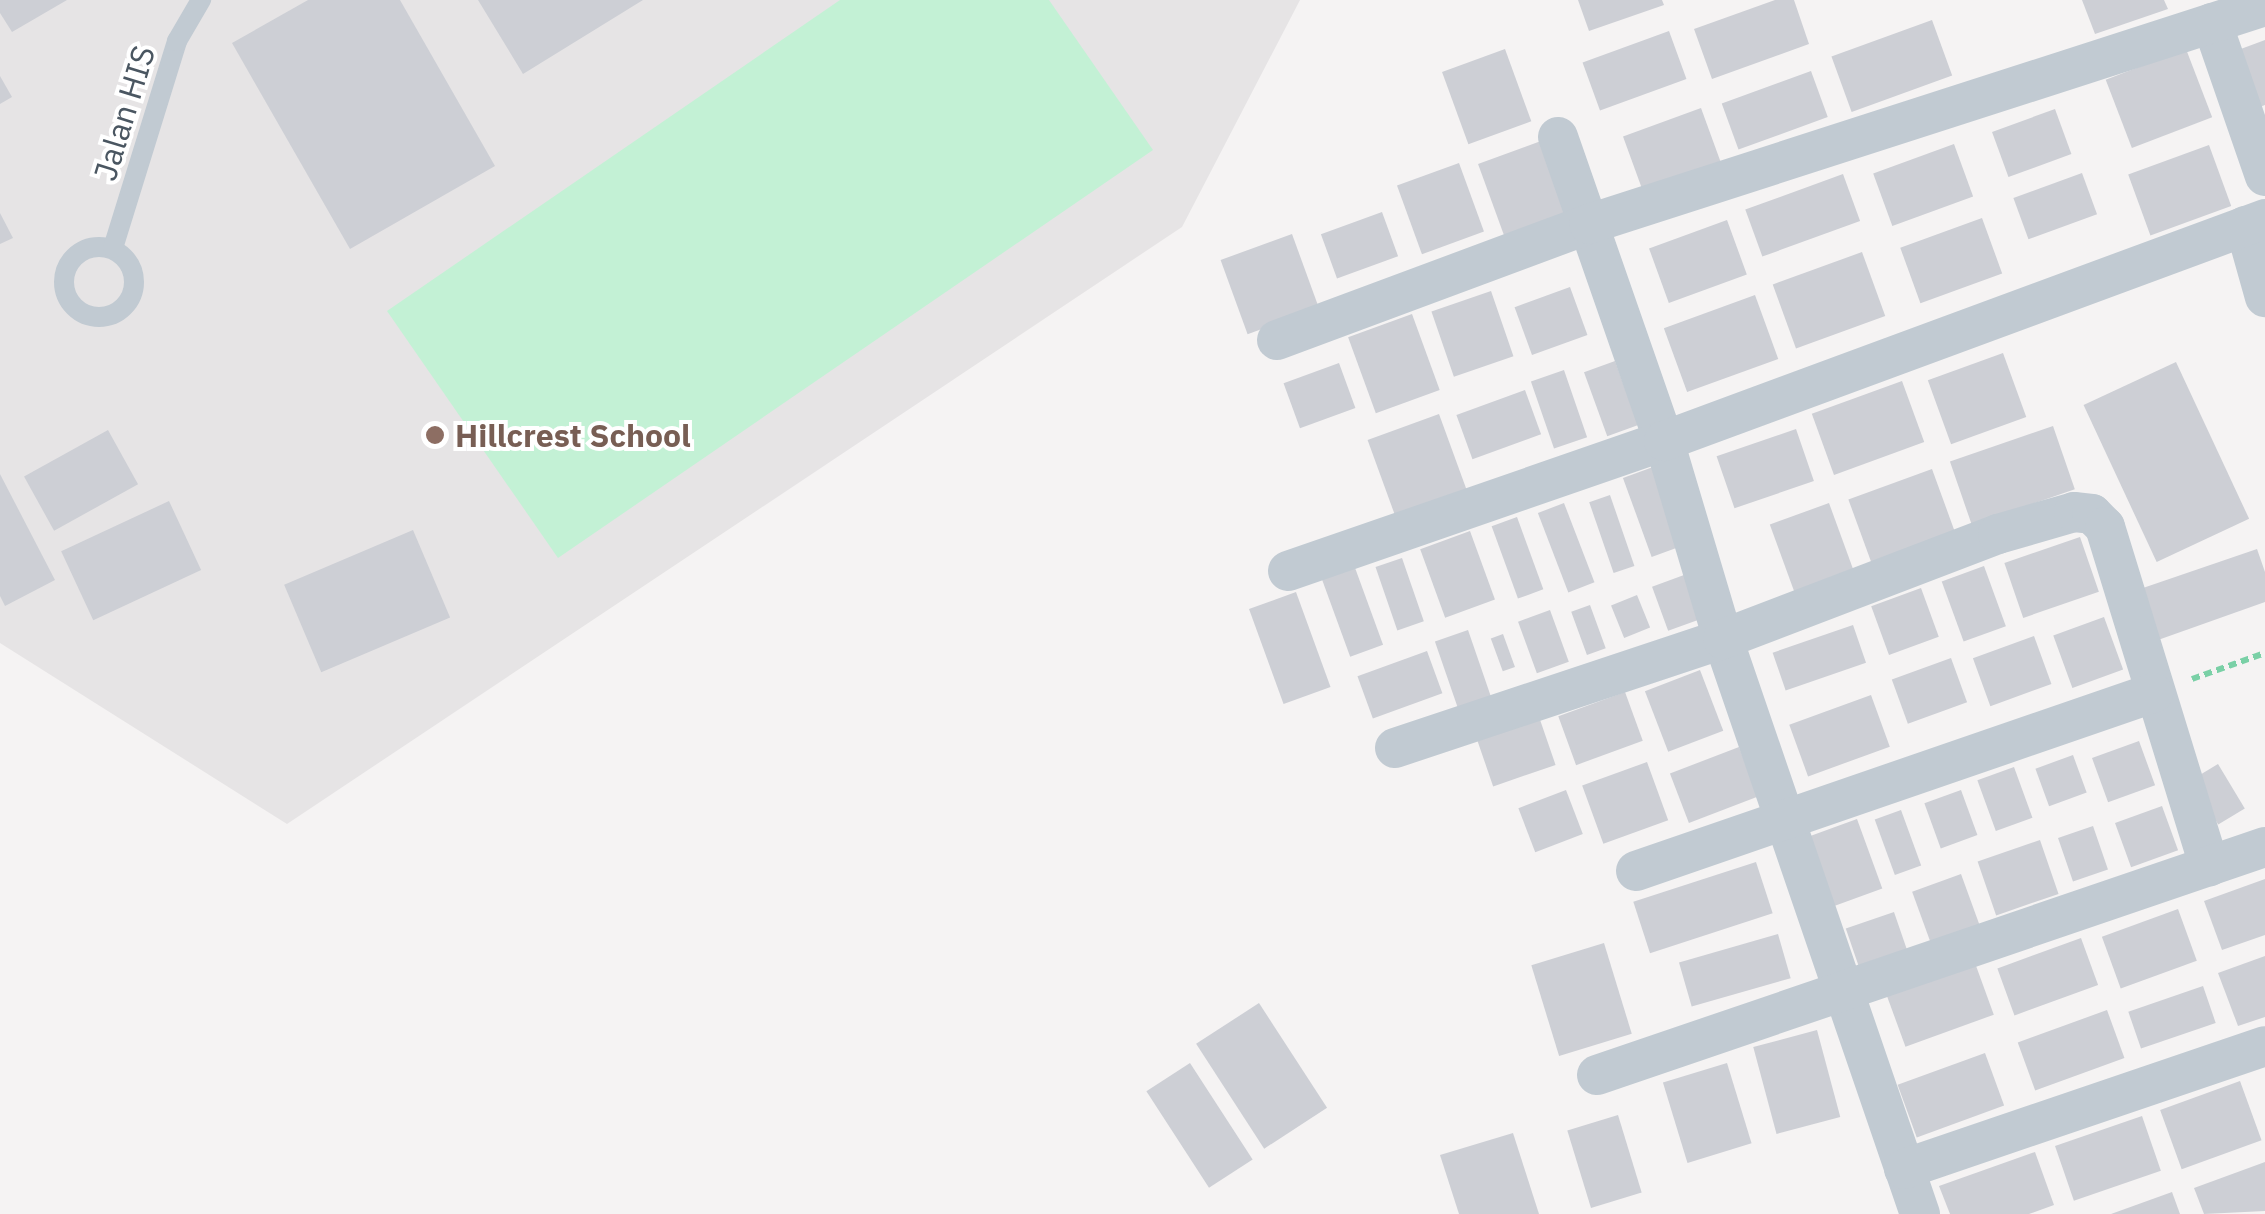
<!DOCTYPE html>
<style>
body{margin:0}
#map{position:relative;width:2265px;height:1214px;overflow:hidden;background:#f5f3f3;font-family:"IBM Plex Sans",sans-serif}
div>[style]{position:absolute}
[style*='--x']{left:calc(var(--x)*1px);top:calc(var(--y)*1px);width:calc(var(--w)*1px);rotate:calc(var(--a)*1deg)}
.education>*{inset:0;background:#e6e4e5}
.green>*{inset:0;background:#c3f1d5}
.building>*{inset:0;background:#cdcfd5;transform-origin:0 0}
.path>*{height:6px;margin-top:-3px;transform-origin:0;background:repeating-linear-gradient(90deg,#7ad0a6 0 8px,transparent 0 13px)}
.lane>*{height:20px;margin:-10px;padding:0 10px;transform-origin:10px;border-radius:10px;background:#c1cad2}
.lane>.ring{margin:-10px;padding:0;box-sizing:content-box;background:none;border:20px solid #c1cad2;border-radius:50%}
.street>*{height:40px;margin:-20px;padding:0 20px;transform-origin:20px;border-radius:20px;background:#c1cad2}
.dots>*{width:28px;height:28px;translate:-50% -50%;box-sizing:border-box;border:5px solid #fff;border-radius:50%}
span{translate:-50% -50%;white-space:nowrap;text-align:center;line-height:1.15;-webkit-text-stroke:8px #fff;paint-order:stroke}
.street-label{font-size:32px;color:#4a5661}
.education-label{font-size:32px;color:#785e54;font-weight:700}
.left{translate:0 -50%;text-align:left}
</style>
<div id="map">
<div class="education">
<div style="clip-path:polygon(0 0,1300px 0,1182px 227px,287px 824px,0 643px)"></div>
</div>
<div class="green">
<div style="clip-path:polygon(840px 0,1049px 0,1153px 150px,558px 558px,387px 311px)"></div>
</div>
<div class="building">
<div style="clip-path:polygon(0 0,67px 0,12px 32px,0 13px)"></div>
<div style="clip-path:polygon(308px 0,400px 0,495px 166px,350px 249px,232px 43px)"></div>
<div style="clip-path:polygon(478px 0,643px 0,523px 74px)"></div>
<div style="clip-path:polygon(1578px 0,1662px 0,1664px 5px,1589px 31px)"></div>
<div style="clip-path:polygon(1775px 0,1794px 0,1809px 44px,1712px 79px,1694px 29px)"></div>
<div style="clip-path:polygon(2082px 0,2164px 0,2168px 9px,2095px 34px)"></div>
<div style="left:1932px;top:20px;width:59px;height:107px;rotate:70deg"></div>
<div style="left:1669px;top:31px;width:51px;height:92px;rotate:70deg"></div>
<div style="clip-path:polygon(2265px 40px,2265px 105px,2251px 110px,2230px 53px)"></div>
<div style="left:1505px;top:49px;width:77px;height:67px;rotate:70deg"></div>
<div style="left:2186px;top:49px;width:73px;height:86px;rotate:69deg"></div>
<div style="left:1811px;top:71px;width:49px;height:95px;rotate:70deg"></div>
<div style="clip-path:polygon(0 76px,12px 97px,0 104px)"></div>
<div style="left:1701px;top:108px;width:58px;height:83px;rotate:70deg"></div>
<div style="left:2055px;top:109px;width:48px;height:67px;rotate:70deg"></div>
<div style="left:1541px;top:141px;width:82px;height:67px;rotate:70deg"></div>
<div style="left:1954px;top:144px;width:56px;height:86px;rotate:70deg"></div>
<div style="left:2209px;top:145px;width:65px;height:86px;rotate:70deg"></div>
<div style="left:1459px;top:163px;width:73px;height:66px;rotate:70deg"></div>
<div style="left:2082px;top:173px;width:44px;height:73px;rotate:70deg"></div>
<div style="left:1843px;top:174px;width:50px;height:104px;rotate:70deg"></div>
<div style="left:1382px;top:212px;width:47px;height:65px;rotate:70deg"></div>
<div style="clip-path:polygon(0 213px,13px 238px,0 244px)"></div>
<div style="left:1982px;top:218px;width:59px;height:87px;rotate:70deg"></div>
<div style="left:1727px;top:220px;width:58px;height:83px;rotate:70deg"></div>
<div style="left:1292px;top:234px;width:79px;height:76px;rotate:70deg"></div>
<div style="left:1862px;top:252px;width:68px;height:95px;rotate:70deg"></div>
<div style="left:1570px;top:287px;width:51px;height:59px;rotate:70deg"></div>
<div style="left:1491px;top:291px;width:69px;height:63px;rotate:71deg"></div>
<div style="left:1755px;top:295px;width:68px;height:97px;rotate:70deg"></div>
<div style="left:1412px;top:314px;width:81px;height:68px;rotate:70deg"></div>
<div style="left:2003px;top:353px;width:68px;height:80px;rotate:70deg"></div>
<div style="left:1615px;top:361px;width:68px;height:33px;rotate:70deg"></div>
<div style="left:2176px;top:362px;width:173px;height:102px;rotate:65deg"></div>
<div style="left:1339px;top:363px;width:48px;height:59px;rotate:70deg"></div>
<div style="left:1564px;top:370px;width:71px;height:35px;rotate:71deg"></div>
<div style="left:1902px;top:381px;width:65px;height:96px;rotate:70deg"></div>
<div style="left:1525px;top:390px;width:47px;height:73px;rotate:70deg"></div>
<div style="left:1439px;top:414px;width:86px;height:76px;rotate:70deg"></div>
<div style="left:2053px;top:426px;width:67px;height:109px;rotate:71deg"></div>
<div style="left:1796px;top:429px;width:55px;height:84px;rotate:71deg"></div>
<div style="left:108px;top:430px;width:62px;height:96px;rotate:61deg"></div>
<div style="left:1653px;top:467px;width:84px;height:32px;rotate:70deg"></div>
<div style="left:1932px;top:469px;width:68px;height:89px;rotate:70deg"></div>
<div style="clip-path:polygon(0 474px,55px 580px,5px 606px,0 596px)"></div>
<div style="left:1610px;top:495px;width:75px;height:22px;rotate:71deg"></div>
<div style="left:169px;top:501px;width:76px;height:119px;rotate:65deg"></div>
<div style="left:1564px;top:503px;width:85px;height:28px;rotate:69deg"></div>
<div style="left:1829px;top:503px;width:82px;height:63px;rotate:70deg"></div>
<div style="left:1517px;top:517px;width:77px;height:27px;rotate:70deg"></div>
<div style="left:413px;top:530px;width:95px;height:140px;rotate:67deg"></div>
<div style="left:1470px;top:531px;width:73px;height:53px;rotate:70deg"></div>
<div style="left:2080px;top:537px;width:58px;height:80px;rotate:71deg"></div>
<div style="clip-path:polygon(2257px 549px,2265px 572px,2265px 602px,2158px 640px,2140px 589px)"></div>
<div style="left:1402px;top:558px;width:67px;height:28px;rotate:71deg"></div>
<div style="left:1354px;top:565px;width:85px;height:35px;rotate:70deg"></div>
<div style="left:1984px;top:566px;width:64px;height:45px;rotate:70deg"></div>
<div style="left:1684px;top:575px;width:47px;height:34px;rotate:70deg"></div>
<div style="left:1921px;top:588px;width:52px;height:53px;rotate:70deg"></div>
<div style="left:1296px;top:592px;width:101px;height:50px;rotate:70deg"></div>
<div style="left:1637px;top:595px;width:35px;height:28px;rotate:68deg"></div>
<div style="left:1590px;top:605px;width:46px;height:20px;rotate:70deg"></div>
<div style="left:1550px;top:610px;width:55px;height:34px;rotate:70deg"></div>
<div style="left:2104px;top:617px;width:56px;height:54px;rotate:70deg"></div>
<div style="left:1853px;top:625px;width:40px;height:85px;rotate:71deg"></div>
<div style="left:1468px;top:630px;width:70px;height:35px;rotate:71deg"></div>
<div style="left:1503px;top:634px;width:35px;height:13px;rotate:70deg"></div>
<div style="left:2034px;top:636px;width:51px;height:65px;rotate:70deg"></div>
<div style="left:1427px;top:651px;width:45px;height:74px;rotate:70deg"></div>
<div style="left:1951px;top:658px;width:47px;height:63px;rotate:70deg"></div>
<div style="left:1700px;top:670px;width:65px;height:59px;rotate:69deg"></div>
<div style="left:1625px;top:692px;width:52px;height:71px;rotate:70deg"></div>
<div style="left:1871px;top:695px;width:55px;height:87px;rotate:70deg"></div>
<div style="left:1537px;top:711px;width:57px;height:66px;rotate:71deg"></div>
<div style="left:2139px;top:741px;width:47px;height:50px;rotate:70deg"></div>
<div style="left:1739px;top:747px;width:53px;height:74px;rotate:69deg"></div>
<div style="left:2073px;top:755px;width:40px;height:40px;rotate:70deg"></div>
<div style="left:1647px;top:762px;width:62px;height:69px;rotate:70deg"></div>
<div style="left:2218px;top:764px;width:52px;height:31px;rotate:59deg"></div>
<div style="left:2014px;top:767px;width:54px;height:39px;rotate:70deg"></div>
<div style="left:1566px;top:790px;width:47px;height:51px;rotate:69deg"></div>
<div style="left:1961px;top:790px;width:48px;height:39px;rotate:70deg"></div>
<div style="left:2162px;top:806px;width:47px;height:50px;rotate:70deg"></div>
<div style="left:1901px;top:810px;width:59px;height:28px;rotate:70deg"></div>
<div style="left:1857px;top:819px;width:74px;height:57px;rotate:70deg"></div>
<div style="left:2093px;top:826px;width:46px;height:37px;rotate:71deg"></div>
<div style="left:2040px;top:840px;width:57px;height:66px;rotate:71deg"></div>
<div style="left:1756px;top:862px;width:54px;height:129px;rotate:72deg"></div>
<div style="left:1961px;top:874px;width:55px;height:52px;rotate:70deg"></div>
<div style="clip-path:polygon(2265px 879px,2265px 935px,2222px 950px,2204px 901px)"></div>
<div style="left:2178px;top:909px;width:55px;height:81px;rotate:70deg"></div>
<div style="left:1894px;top:912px;width:39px;height:51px;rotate:71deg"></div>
<div style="left:1778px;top:934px;width:46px;height:103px;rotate:74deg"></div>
<div style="left:2081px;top:938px;width:50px;height:89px;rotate:70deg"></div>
<div style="left:1604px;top:943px;width:95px;height:76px;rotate:73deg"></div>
<div style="clip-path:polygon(2265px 956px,2265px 1017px,2238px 1026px,2218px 973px)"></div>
<div style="left:1975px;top:963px;width:55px;height:94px;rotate:70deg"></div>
<div style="left:2203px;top:986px;width:39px;height:79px;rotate:71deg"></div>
<div style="left:1259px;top:1003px;width:125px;height:75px;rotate:57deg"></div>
<div style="left:2107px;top:1010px;width:51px;height:95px;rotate:70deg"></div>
<div style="left:1817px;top:1030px;width:90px;height:66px;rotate:75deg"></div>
<div style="left:1985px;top:1053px;width:56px;height:93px;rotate:70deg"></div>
<div style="left:1190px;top:1063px;width:115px;height:52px;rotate:57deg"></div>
<div style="left:1727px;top:1063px;width:84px;height:67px;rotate:73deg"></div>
<div style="left:2240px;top:1081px;width:63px;height:85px;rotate:70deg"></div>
<div style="left:1618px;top:1115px;width:81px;height:53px;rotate:73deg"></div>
<div style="left:2142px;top:1116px;width:58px;height:92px;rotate:71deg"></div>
<div style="clip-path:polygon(1513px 1133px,1539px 1214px,1459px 1214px,1440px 1155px)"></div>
<div style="clip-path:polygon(2035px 1152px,2054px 1205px,2029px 1214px,1950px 1214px,1939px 1186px)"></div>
<div style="clip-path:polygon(2265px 1162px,2265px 1211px,2204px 1214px,2194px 1188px)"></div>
<div style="clip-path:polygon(2172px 1192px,2180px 1214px,2111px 1214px)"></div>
</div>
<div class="path">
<div style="--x:2192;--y:679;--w:77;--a:-19.6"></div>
</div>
<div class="lane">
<div class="ring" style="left:64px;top:247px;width:50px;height:50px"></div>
<div style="--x:113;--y:248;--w:217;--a:-72.8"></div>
<div style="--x:177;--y:41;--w:48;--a:-59.7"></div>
</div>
<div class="street">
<div style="--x:2212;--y:23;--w:162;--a:70.9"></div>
<div style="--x:1558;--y:137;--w:322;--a:70.8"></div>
<div style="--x:1664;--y:441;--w:207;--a:73.4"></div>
<div style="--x:1723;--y:639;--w:608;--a:71.09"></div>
<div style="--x:2245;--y:226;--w:74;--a:74.3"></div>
<div style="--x:1277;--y:340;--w:333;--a:-20.4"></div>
<div style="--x:1589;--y:224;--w:710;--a:-17.87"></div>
<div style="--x:1288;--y:571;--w:398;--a:-19.1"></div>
<div style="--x:1664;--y:441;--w:641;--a:-20.27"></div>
<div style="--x:1395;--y:748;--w:346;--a:-18.4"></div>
<div style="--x:1723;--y:639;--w:294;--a:-20.9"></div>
<div style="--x:1998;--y:534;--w:79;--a:-16.1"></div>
<div style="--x:2074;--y:512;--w:18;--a:6"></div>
<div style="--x:2092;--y:514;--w:18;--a:45"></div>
<div style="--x:2105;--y:527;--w:355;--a:72.9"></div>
<div style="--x:1636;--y:871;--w:547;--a:-19"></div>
<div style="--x:1597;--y:1075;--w:706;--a:-18.85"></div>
<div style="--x:1904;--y:1169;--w:381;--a:-18.8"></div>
</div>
<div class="dots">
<div style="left:435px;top:435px;background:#8d6e63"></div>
</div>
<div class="street-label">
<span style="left:124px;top:113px;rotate:-73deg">Jalan HIS</span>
</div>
<div class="education-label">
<span class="left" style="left:455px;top:435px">Hillcrest School</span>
</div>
</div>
